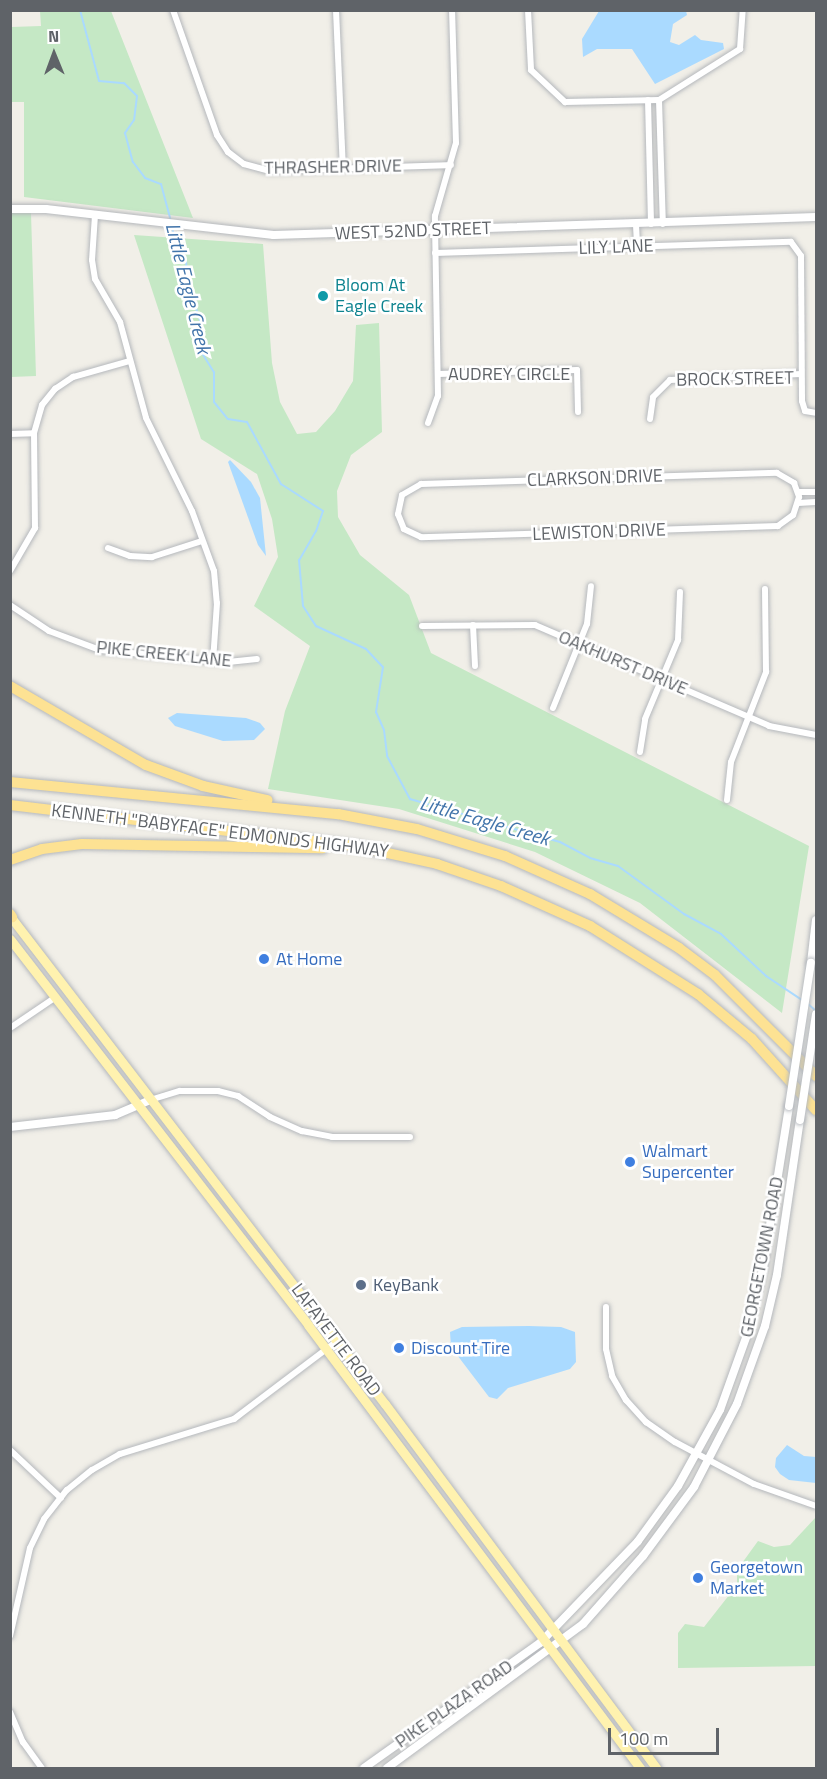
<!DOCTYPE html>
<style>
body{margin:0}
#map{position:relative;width:827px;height:1779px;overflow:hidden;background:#f1efe8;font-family:"Titillium Web",sans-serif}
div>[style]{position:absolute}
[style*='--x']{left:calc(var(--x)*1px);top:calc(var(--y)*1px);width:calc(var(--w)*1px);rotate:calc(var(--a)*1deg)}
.green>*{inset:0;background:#c5e8c5}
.water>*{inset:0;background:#aadaff}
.stream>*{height:2px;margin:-1px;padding:0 1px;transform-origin:1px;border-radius:1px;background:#aadaff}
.roads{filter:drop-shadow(0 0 2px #b5b8bc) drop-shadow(0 0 2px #b5b8bc)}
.street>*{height:6px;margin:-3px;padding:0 3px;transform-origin:3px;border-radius:3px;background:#fff}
.secondary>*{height:8px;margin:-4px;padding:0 4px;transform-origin:4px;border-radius:4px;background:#fff}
.primary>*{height:9px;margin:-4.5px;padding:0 4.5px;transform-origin:4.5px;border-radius:4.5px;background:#fff2af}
.highway>*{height:10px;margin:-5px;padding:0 5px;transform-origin:5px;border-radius:5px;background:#fde293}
.bridges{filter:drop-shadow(0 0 2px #b6babf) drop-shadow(0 0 2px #b6babf)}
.secondary-bridge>*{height:8px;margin:-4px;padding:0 4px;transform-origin:4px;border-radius:4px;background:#fff}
.dots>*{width:16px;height:16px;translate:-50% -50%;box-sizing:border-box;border:3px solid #fff;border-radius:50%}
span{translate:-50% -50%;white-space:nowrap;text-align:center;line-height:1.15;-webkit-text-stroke:5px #fff;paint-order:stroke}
.street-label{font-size:18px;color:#5f6368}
.culture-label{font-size:18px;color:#0d838f}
.left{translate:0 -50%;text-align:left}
.shop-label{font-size:18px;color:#366cbe}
.service-label{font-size:18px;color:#4e5e75}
.water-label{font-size:20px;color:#4174aa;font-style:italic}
.frame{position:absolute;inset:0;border:12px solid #5f6368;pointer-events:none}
.north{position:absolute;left:24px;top:24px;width:60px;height:60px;-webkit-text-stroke:4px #fff;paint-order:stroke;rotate:359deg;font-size:16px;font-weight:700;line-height:24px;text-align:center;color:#5f6368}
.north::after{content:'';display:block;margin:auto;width:21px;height:27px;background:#5f6368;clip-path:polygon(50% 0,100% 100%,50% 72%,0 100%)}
.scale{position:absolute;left:608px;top:1728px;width:111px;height:27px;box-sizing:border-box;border:3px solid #5f6368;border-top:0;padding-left:8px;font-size:18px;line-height:21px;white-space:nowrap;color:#5f6368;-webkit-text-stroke:4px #fff;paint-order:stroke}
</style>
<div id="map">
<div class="green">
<div style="clip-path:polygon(40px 11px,111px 11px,193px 218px,24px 197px,24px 102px,11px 102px,11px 27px,41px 26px)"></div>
<div style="clip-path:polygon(10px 213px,31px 213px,36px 376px,11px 377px)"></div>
<div style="clip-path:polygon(134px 235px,263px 244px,272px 363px,280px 402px,297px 434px,316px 432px,335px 411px,353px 381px,356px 325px,379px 323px,382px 432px,351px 455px,337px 491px,338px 517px,360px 555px,409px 595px,431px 653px,809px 846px,782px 1013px,640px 903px,535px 852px,399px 809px,268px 789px,285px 711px,310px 646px,254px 606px,278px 557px,272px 519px,257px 474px,201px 439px)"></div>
<div style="clip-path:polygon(816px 1517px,816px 1666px,678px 1668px,678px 1633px,685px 1624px,704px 1627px,737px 1585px,737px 1570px,758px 1541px,774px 1547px,790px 1545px)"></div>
</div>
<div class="water">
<div style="clip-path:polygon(599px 11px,686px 11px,687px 15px,673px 24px,670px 42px,679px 45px,695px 35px,701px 40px,723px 43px,724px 49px,655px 84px,632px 49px,597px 49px,583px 57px,582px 39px)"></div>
<div style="clip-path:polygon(230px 460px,251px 482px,260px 498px,266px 556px,258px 545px,228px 462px)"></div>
<div style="clip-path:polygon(177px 713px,246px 718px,260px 723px,265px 729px,254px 740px,223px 741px,175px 726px,168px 718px)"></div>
<div style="clip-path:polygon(529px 1326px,561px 1327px,575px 1332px,576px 1362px,570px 1369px,508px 1388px,497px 1399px,489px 1397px,451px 1347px,450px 1332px,462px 1327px)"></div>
<div style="clip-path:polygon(787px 1445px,804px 1456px,816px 1457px,816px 1483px,789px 1480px,780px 1474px,775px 1467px,776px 1458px)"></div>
</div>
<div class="stream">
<div style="--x:80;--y:10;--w:73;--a:75"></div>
<div style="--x:99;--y:81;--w:25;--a:5"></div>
<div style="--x:124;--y:83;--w:18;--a:45"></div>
<div style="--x:137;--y:96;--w:24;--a:97"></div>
<div style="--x:134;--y:120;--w:16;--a:125"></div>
<div style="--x:125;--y:133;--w:30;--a:75"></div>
<div style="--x:133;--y:162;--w:20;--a:53"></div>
<div style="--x:145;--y:178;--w:17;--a:21"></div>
<div style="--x:161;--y:184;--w:38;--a:75"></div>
<div style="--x:172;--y:227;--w:19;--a:78"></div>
<div style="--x:176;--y:246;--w:16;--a:52"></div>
<div style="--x:186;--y:259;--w:23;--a:88"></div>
<div style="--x:187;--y:282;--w:46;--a:71.2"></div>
<div style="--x:202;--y:326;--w:27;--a:90"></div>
<div style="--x:202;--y:353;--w:22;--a:58"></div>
<div style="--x:214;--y:372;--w:30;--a:90"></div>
<div style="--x:214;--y:402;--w:22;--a:51"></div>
<div style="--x:228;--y:419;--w:19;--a:9"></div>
<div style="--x:247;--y:422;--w:71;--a:61.3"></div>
<div style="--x:281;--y:484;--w:50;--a:32.7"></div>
<div style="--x:323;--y:511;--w:21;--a:109"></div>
<div style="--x:316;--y:531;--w:34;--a:120"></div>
<div style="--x:299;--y:560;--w:46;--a:85"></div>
<div style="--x:303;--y:606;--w:24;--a:57"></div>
<div style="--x:316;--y:626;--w:55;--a:24.7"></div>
<div style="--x:366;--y:649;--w:25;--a:47"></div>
<div style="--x:383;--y:667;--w:46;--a:98.8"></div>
<div style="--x:376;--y:712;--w:20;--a:66"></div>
<div style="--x:384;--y:730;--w:26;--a:83"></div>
<div style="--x:387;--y:756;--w:49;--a:61.9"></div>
<div style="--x:410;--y:799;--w:156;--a:16"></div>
<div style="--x:560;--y:842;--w:34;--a:28"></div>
<div style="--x:590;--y:858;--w:29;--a:16"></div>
<div style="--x:618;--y:866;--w:82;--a:36"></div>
<div style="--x:684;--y:914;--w:42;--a:28.4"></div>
<div style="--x:721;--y:934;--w:62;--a:43"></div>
<div style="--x:766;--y:976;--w:43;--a:33.7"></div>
<div style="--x:807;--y:1003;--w:12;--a:42"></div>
</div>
<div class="roads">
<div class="street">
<div style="--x:173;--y:10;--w:133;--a:70.6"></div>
<div style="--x:217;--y:135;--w:20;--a:57"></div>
<div style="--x:228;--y:152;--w:20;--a:37"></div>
<div style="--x:244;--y:164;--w:27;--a:15"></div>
<div style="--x:270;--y:171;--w:181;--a:-1.9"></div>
<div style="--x:336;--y:10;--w:158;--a:87.5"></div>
<div style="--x:528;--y:10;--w:60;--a:87.1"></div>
<div style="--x:531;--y:70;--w:47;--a:43.3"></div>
<div style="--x:565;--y:102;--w:94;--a:-1.2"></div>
<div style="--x:659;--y:100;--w:96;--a:-32.2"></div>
<div style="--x:740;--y:49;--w:39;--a:-86"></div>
<div style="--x:648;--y:100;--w:124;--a:88.6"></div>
<div style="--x:659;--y:100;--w:124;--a:88.2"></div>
<div style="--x:95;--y:215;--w:45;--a:93.8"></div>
<div style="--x:92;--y:260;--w:19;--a:81"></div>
<div style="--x:95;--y:279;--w:50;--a:59.8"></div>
<div style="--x:120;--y:322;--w:99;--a:74.8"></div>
<div style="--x:146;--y:418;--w:104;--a:63.7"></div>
<div style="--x:192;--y:511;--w:64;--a:69.9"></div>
<div style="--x:214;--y:571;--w:32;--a:85"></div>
<div style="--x:217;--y:603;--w:58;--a:93.9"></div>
<div style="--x:636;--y:225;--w:22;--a:87"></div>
<div style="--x:435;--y:253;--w:356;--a:-1.8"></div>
<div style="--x:791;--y:242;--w:17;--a:54"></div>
<div style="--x:801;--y:256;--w:145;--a:89.6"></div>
<div style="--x:802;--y:401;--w:10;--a:73"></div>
<div style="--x:805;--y:411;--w:11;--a:10"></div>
<div style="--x:438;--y:374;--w:139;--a:-1.6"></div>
<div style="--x:577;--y:370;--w:42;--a:88.6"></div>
<div style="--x:650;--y:419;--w:22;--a:-82"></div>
<div style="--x:653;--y:397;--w:24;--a:-45"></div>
<div style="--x:670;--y:380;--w:131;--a:-2.6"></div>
<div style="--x:428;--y:423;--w:29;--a:-70"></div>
<div style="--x:438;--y:396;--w:180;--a:-91"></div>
<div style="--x:435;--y:216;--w:76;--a:-74"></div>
<div style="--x:456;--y:143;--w:133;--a:-91.7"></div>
<div style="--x:10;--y:434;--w:24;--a:-2"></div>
<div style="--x:777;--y:473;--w:20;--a:30"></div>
<div style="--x:794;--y:483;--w:15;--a:70"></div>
<div style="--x:799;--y:497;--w:19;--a:108"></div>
<div style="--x:793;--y:515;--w:19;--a:144"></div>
<div style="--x:778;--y:526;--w:357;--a:178.2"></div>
<div style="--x:421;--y:537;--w:19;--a:-155"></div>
<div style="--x:404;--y:529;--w:16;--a:-112"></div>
<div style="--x:398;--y:514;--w:19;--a:-78"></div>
<div style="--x:402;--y:495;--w:22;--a:-30"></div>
<div style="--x:421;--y:484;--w:356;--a:-1.8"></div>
<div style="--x:798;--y:492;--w:18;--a:0"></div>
<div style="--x:798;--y:503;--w:18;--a:-3"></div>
<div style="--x:108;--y:548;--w:23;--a:20"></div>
<div style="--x:130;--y:556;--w:22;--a:3"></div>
<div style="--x:152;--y:557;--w:52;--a:-17.7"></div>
<div style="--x:10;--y:571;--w:50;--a:-59.8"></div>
<div style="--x:35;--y:528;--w:95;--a:-90.6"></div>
<div style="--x:34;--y:433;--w:29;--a:-74"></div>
<div style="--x:42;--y:405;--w:21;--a:-51"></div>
<div style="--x:55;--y:389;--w:22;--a:-34"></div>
<div style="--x:73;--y:377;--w:59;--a:-15.7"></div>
<div style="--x:10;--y:605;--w:47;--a:33.7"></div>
<div style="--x:49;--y:631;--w:54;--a:20.4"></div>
<div style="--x:100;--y:650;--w:129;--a:5.4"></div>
<div style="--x:228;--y:662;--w:29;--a:-6"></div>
<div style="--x:473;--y:625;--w:41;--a:87.2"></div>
<div style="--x:422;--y:626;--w:113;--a:-0.5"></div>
<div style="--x:535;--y:625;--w:255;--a:23.3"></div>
<div style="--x:769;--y:726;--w:48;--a:10.8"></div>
<div style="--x:553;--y:708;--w:91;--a:-68"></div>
<div style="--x:587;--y:624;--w:38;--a:-84"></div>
<div style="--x:640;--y:752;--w:33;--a:-81"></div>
<div style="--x:645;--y:719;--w:86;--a:-67.3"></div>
<div style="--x:678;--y:640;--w:48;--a:-87.6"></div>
<div style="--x:727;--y:800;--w:38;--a:-84"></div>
<div style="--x:731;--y:762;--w:97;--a:-68.7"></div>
<div style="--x:766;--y:672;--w:83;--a:-90.7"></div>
<div style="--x:10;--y:1028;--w:55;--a:-34"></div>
<div style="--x:150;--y:1100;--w:31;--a:-17"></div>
<div style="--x:180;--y:1091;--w:38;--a:0"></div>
<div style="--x:218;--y:1091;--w:21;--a:14"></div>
<div style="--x:238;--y:1096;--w:38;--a:33"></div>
<div style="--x:270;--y:1117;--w:35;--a:24"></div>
<div style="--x:302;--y:1131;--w:31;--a:11"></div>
<div style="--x:332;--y:1137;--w:78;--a:0"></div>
<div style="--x:606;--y:1307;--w:42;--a:90"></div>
<div style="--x:606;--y:1349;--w:28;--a:77"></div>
<div style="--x:612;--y:1376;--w:28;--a:60"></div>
<div style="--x:626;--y:1400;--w:30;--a:48"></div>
<div style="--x:646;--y:1422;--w:35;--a:35"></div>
<div style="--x:675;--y:1442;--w:89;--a:28"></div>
<div style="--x:754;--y:1484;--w:66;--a:19.5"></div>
<div style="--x:10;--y:1450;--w:70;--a:43.3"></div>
<div style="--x:10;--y:1636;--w:90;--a:-77.2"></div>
<div style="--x:30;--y:1548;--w:32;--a:-64"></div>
<div style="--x:44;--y:1519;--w:37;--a:-52"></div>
<div style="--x:67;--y:1490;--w:32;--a:-39"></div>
<div style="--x:92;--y:1470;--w:32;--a:-30"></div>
<div style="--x:120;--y:1454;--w:119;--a:-17.1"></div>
<div style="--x:234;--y:1419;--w:129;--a:-37.1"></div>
<div style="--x:10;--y:1712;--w:33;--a:67"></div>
<div style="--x:23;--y:1742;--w:32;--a:54"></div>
</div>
<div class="secondary">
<div style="--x:10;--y:209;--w:36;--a:0"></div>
<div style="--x:46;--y:209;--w:229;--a:6.5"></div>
<div style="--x:274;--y:235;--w:542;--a:-1.9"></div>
<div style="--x:811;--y:963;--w:43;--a:-83.4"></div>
<div style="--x:10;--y:1127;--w:106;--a:-6.5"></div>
<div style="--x:115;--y:1115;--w:38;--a:-23"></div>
<div style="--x:364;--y:1768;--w:216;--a:-35.4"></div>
<div style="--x:540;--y:1643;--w:141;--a:-46.1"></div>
<div style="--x:638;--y:1541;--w:68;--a:-54"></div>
<div style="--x:678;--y:1486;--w:87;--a:-61.1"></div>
<div style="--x:720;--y:1410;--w:80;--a:-70.2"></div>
<div style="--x:747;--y:1335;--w:68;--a:-76.4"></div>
<div style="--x:763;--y:1269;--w:165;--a:-80.9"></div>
<div style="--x:387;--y:1768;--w:243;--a:-36.3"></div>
<div style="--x:583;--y:1624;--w:91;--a:-48.6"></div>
<div style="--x:643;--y:1556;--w:86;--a:-53.5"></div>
<div style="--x:694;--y:1487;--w:93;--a:-62.6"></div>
<div style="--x:737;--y:1404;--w:83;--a:-70.3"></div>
<div style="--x:765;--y:1326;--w:52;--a:-76.8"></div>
<div style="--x:777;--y:1275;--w:157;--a:-81.6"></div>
</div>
<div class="primary">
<div style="--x:10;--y:916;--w:615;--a:52.46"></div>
<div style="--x:385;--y:1404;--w:454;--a:53.3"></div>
<div style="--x:10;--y:939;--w:488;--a:52.3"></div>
<div style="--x:308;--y:1325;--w:554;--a:53.15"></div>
</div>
<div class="highway">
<div style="--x:10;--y:686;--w:157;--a:30.2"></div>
<div style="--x:146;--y:765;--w:61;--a:20.2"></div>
<div style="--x:203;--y:786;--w:66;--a:12.3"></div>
<div style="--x:10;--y:782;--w:330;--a:5.6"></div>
<div style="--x:338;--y:814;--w:80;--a:10.8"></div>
<div style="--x:417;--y:829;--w:92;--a:17.1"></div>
<div style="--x:505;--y:856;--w:93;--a:24.1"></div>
<div style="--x:590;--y:894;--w:104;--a:31.2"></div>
<div style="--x:679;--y:948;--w:45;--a:36.9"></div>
<div style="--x:715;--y:975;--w:143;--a:45"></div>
<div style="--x:10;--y:805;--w:353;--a:6.8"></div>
<div style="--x:360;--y:847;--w:79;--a:12.4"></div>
<div style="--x:437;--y:864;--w:68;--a:19"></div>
<div style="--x:501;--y:886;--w:98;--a:24.2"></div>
<div style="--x:590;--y:926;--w:128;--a:32.2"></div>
<div style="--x:698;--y:994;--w:70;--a:39.8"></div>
<div style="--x:752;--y:1039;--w:96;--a:48"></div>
<div style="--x:10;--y:860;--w:34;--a:-19"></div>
<div style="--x:42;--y:849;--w:40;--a:-7.1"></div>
<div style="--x:82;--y:844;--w:241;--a:1"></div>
<div style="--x:10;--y:914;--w:4;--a:56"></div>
</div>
</div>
<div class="bridges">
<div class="secondary-bridge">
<div style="--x:789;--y:1106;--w:145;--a:-81.3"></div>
<div style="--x:800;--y:1120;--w:107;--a:-81.4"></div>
</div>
</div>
<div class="dots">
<div style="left:323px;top:296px;background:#0f9aa8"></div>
<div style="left:264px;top:959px;background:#3f7fe0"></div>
<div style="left:630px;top:1162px;background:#3f7fe0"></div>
<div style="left:361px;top:1285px;background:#5c6f8a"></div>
<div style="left:399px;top:1348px;background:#3f7fe0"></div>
<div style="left:698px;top:1578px;background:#3f7fe0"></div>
</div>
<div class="street-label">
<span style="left:333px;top:167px;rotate:-1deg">THRASHER DRIVE</span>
<span style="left:413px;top:231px;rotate:-2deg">WEST 52ND STREET</span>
<span style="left:616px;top:247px;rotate:-2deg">LILY LANE</span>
<span style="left:509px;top:374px">AUDREY CIRCLE</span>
<span style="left:735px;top:379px;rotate:-1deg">BROCK STREET</span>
<span style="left:595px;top:478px;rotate:-2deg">CLARKSON DRIVE</span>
<span style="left:599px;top:532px;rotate:-2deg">LEWISTON DRIVE</span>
<span style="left:164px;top:654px;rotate:6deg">PIKE CREEK LANE</span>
<span style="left:623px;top:663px;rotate:23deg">OAKHURST DRIVE</span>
<span style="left:220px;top:831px;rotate:7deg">KENNETH "BABYFACE" EDMONDS HIGHWAY</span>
<span style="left:762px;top:1257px;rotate:-79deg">GEORGETOWN ROAD</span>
<span style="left:336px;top:1340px;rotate:53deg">LAFAYETTE ROAD</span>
<span style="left:454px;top:1704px;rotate:-35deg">PIKE PLAZA ROAD</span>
</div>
<div class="culture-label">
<span class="left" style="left:335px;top:296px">Bloom At<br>Eagle Creek</span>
</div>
<div class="shop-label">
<span class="left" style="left:276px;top:959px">At Home</span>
<span class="left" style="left:642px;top:1162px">Walmart<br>Supercenter</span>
<span class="left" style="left:411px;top:1348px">Discount Tire</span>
<span class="left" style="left:710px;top:1578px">Georgetown<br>Market</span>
</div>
<div class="service-label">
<span class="left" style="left:373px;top:1285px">KeyBank</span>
</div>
<div class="water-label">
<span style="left:189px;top:288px;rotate:76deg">Little Eagle Creek</span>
<span style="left:485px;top:820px;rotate:16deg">Little Eagle Creek</span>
</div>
<div class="frame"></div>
<div class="north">N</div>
<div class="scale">100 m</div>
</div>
